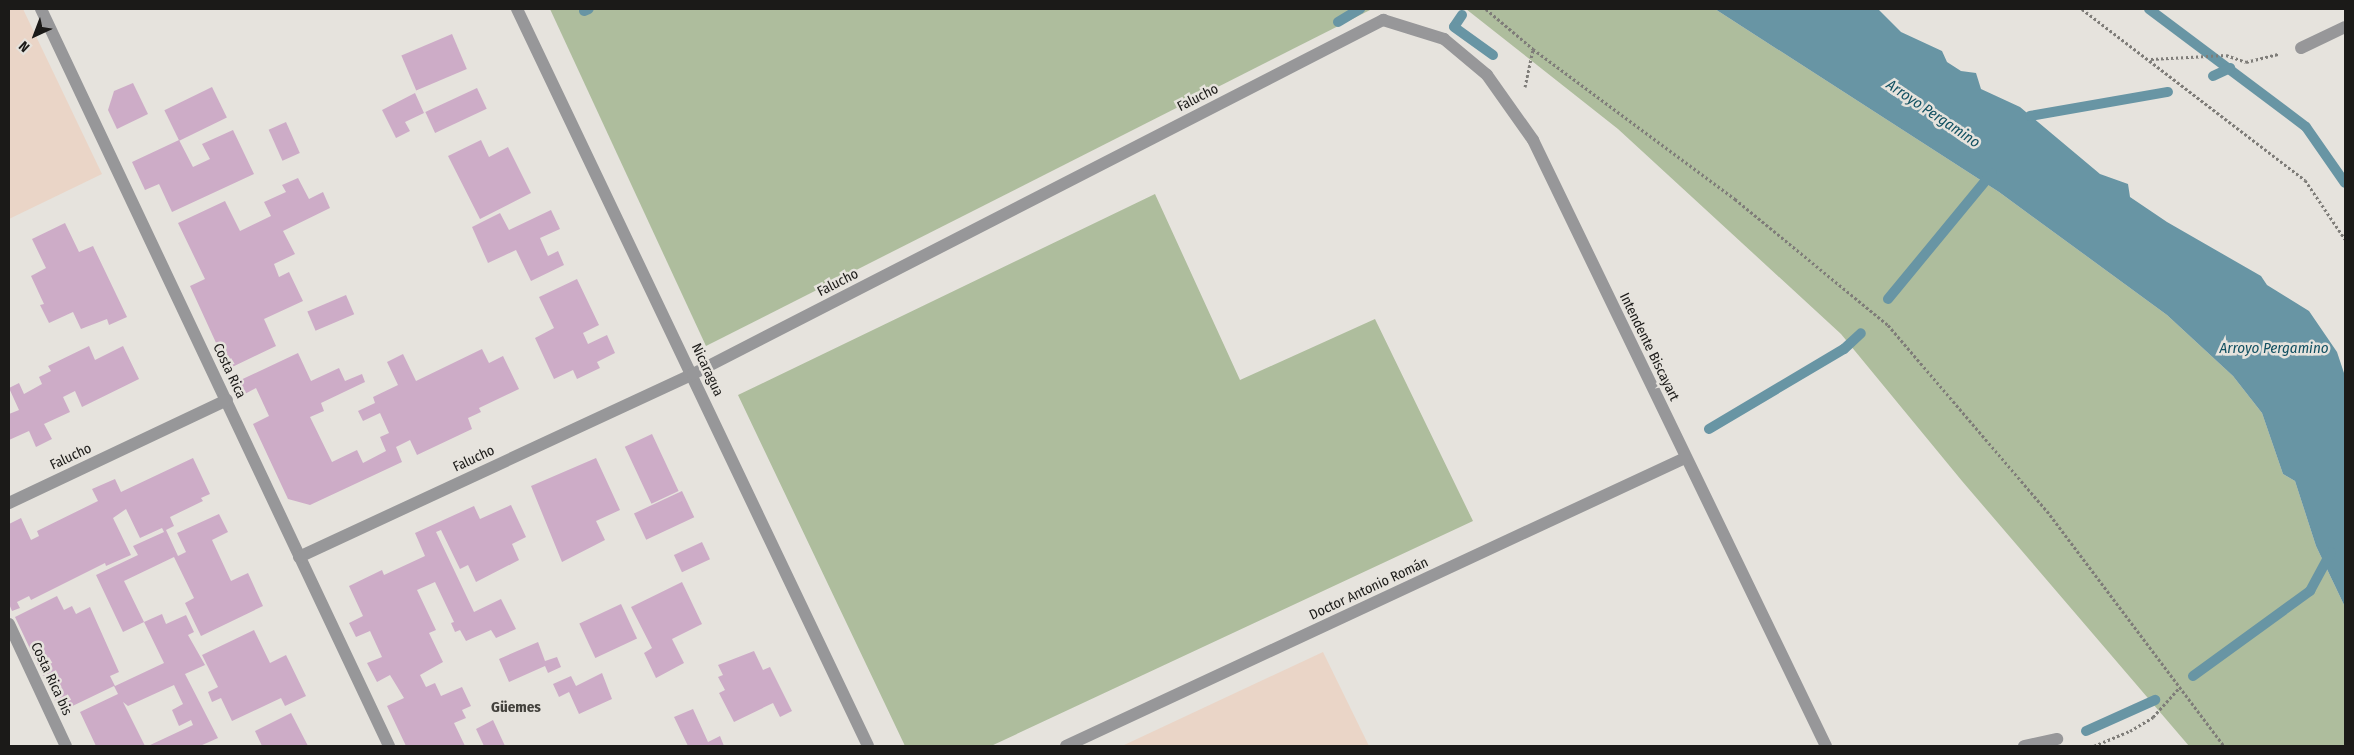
<!DOCTYPE html>
<meta charset="utf-8">
<style>
body{margin:0}
#map{position:relative;width:2354px;height:755px;overflow:hidden;background:#e6e3dd;font-family:"Fira Sans Condensed",sans-serif}
div>[style]{position:absolute}
[style*='--x']{left:calc(var(--x)*1px);top:calc(var(--y)*1px);width:calc(var(--w)*1px);rotate:calc(var(--a)*1deg)}
.industrial>*{inset:0;background:#ead5c7}
.green>*{inset:0;background:#aebd9d}
.water>*{inset:0;background:#6895a4}
.stream>*{height:10px;margin:-5px;padding:0 5px;transform-origin:5px;border-radius:5px;background:#6895a4}
.building>*{inset:0;background:#cdacc7;transform-origin:0 0}
.path>*{height:3px;margin-top:-1.5px;transform-origin:0;background:repeating-linear-gradient(90deg,#7f7d79 0 2.5px,transparent 0 5px)}
.minor>*{height:12px;margin:-6px;padding:0 6px;transform-origin:6px;border-radius:6px;background:#979799}
span{translate:-50% -50%;white-space:nowrap;text-align:center;line-height:1.15;-webkit-text-stroke:5px #e6e3dd;paint-order:stroke}
.street-label{font-size:14px;color:#1b1a18}
.water-label{font-size:15px;color:#115061;font-style:italic}
.neighbourhood-label{font-size:15px;color:#44423d;font-weight:700}
.frame{position:absolute;inset:0;border:10px solid #1b1a18;pointer-events:none}
.north{position:absolute;left:10px;top:10px;width:50px;height:50px;-webkit-text-stroke:4px #e6e3dd;paint-order:stroke;rotate:223deg;font-size:14px;font-weight:700;line-height:20px;text-align:center;color:#1b1a18}
.north::after{content:'';display:block;margin:auto;width:18px;height:22px;background:#1b1a18;clip-path:polygon(50% 0,100% 100%,50% 72%,0 100%)}
</style>
<div id="map">
<div class="industrial">
<div style="clip-path:polygon(9px 9px,23px 9px,102px 174px,9px 219px)"></div>
<div style="clip-path:polygon(1323px 652px,1369px 746px,1122px 746px)"></div>
</div>
<div class="green">
<div style="clip-path:polygon(550px 9px,1372px 9px,706px 346px)"></div>
<div style="clip-path:polygon(1466px 9px,1715px 9px,1999px 192px,2167px 315px,2233px 376px,2262px 413px,2283px 474px,2295px 481px,2316px 546px,2345px 607px,2345px 746px,2189px 746px,1962px 481px,1841px 334px,1618px 129px)"></div>
<div style="clip-path:polygon(1155px 194px,1240px 380px,1375px 319px,1473px 521px,991px 746px,905px 746px,738px 395px)"></div>
</div>
<div class="water">
<div style="clip-path:polygon(1715px 9px,1878px 9px,1901px 32px,1942px 51px,1947px 62px,1961px 71px,1976px 73px,1981px 89px,2020px 107px,2100px 174px,2128px 184px,2130px 197px,2167px 222px,2261px 276px,2267px 285px,2309px 311px,2337px 352px,2345px 376px,2345px 607px,2316px 546px,2295px 481px,2283px 474px,2262px 413px,2233px 376px,2167px 315px,1999px 192px)"></div>
</div>
<div class="stream">
<div style="--x:2149;--y:9;--w:196;--a:36.9"></div>
<div style="--x:2306;--y:127;--w:68;--a:55.1"></div>
<div style="--x:584;--y:11;--w:5;--a:-22"></div>
<div style="--x:1462;--y:15;--w:14;--a:124"></div>
<div style="--x:1454;--y:27;--w:48;--a:35.7"></div>
<div style="--x:1338;--y:22;--w:26;--a:-31"></div>
<div style="--x:2213;--y:76;--w:19;--a:-25"></div>
<div style="--x:2030;--y:116;--w:140;--a:-9.9"></div>
<div style="--x:1888;--y:299;--w:163;--a:-50.5"></div>
<div style="--x:1709;--y:429;--w:157;--a:-30.7"></div>
<div style="--x:1844;--y:349;--w:23;--a:-43"></div>
<div style="--x:2193;--y:676;--w:145;--a:-36"></div>
<div style="--x:2310;--y:591;--w:44;--a:-61.7"></div>
<div style="--x:2086;--y:731;--w:76;--a:-24.2"></div>
</div>
<div class="building">
<div style="left:452px;top:34px;width:38px;height:55px;rotate:67deg"></div>
<div style="clip-path:polygon(133px 83px,148px 114px,117px 129px,108px 110px,114px 91px)"></div>
<div style="left:212px;top:87px;width:34px;height:53px;rotate:64deg"></div>
<div style="left:477px;top:88px;width:23px;height:57px;rotate:65deg"></div>
<div style="clip-path:polygon(415px 93px,424px 113px,405px 122px,410px 131px,396px 138px,382px 110px)"></div>
<div style="left:286px;top:122px;width:34px;height:19px;rotate:66deg"></div>
<div style="clip-path:polygon(233px 130px,254px 174px,172px 212px,159px 184px,145px 190px,132px 162px,179px 140px,193px 167px,210px 159px,202px 144px)"></div>
<div style="clip-path:polygon(481px 140px,489px 157px,508px 147px,531px 193px,480px 219px,448px 156px)"></div>
<div style="clip-path:polygon(298px 178px,309px 199px,323px 192px,330px 208px,283px 231px,295px 254px,274px 264px,279px 277px,289px 272px,303px 301px,264px 319px,276px 346px,228px 369px,190px 286px,205px 279px,178px 223px,225px 201px,240px 231px,271px 216px,264px 202px,286px 192px,282px 185px)"></div>
<div style="clip-path:polygon(551px 210px,560px 229px,540px 238px,548px 256px,558px 251px,564px 265px,531px 281px,516px 250px,488px 263px,472px 227px,500px 213px,509px 230px)"></div>
<div style="clip-path:polygon(65px 223px,79px 252px,93px 246px,127px 317px,109px 325px,107px 319px,81px 329px,73px 312px,49px 323px,40px 305px,44px 304px,31px 276px,46px 268px,32px 239px)"></div>
<div style="clip-path:polygon(577px 279px,599px 325px,583px 333px,588px 344px,607px 335px,615px 353px,597px 362px,600px 368px,577px 379px,573px 370px,554px 379px,535px 338px,554px 328px,539px 297px)"></div>
<div style="left:346px;top:295px;width:21px;height:42px;rotate:67deg"></div>
<div style="clip-path:polygon(89px 346px,95px 360px,123px 346px,139px 379px,82px 407px,75px 391px,63px 397px,70px 412px,44px 424px,52px 439px,36px 447px,29px 431px,9px 440px,9px 414px,19px 410px,9px 388px,19px 383px,24px 394px,42px 384px,39px 377px,51px 371px,48px 366px)"></div>
<div style="clip-path:polygon(482px 349px,489px 363px,503px 356px,519px 389px,479px 408px,481px 412px,468px 418px,472px 429px,417px 455px,410px 440px,396px 447px,402px 462px,310px 505px,288px 499px,253px 424px,269px 416px,256px 388px,241px 396px,234px 383px,298px 353px,311px 381px,339px 368px,345px 381px,362px 374px,365px 382px,321px 403px,324px 411px,310px 417px,332px 462px,357px 450px,363px 463px,386px 451px,380px 437px,389px 433px,380px 413px,363px 421px,358px 411px,375px 403px,373px 397px,398px 385px,387px 362px,403px 354px,416px 381px)"></div>
<div style="left:652px;top:434px;width:63px;height:30px;rotate:65deg"></div>
<div style="clip-path:polygon(193px 458px,210px 494px,201px 498px,203px 501px,170px 517px,174px 526px,166px 530px,178px 556px,186px 552px,177px 533px,219px 514px,228px 532px,212px 540px,231px 581px,248px 573px,263px 606px,201px 636px,185px 603px,194px 598px,174px 557px,124px 581px,144px 622px,123px 632px,96px 575px,138px 555px,133px 546px,164px 532px,162px 528px,140px 538px,126px 509px,113px 518px,131px 555px,106px 566px,105px 563px,31px 600px,29px 596px,17px 602px,20px 608px,12px 611px,9px 604px,9px 524px,21px 518px,31px 540px,39px 536px,37px 531px,98px 501px,92px 489px,115px 479px,121px 492px)"></div>
<div style="clip-path:polygon(596px 458px,620px 510px,596px 521px,605px 540px,562px 562px,531px 486px)"></div>
<div style="left:682px;top:491px;width:29px;height:53px;rotate:65deg"></div>
<div style="clip-path:polygon(511px 505px,526px 537px,512px 544px,519px 560px,476px 582px,468px 565px,460px 569px,441px 530px,436px 532px,474px 612px,501px 599px,516px 629px,496px 638px,491px 630px,466px 641px,460px 630px,455px 632px,451px 623px,454px 622px,435px 582px,417px 590px,436px 630px,429px 633px,443px 662px,420px 675px,426px 687px,435px 683px,441px 696px,462px 687px,471px 706px,462px 710px,466px 718px,454px 723px,465px 746px,406px 746px,387px 706px,404px 698px,390px 675px,377px 682px,367px 663px,382px 657px,370px 631px,356px 637px,349px 623px,363px 616px,349px 586px,382px 570px,384px 575px,425px 556px,415px 533px,474px 506px,480px 519px)"></div>
<div style="left:702px;top:542px;width:19px;height:31px;rotate:65deg"></div>
<div style="clip-path:polygon(682px 582px,702px 624px,672px 639px,684px 663px,656px 678px,644px 653px,652px 648px,631px 607px)"></div>
<div style="clip-path:polygon(57px 596px,64px 610px,72px 606px,76px 614px,90px 607px,119px 672px,110px 676px,115px 686px,164px 663px,144px 622px,162px 614px,166px 624px,186px 615px,194px 632px,188px 635px,205px 665px,185px 674px,218px 738px,200px 746px,148px 746px,193px 725px,191px 720px,179px 726px,172px 710px,183px 704px,174px 685px,128px 706px,123px 702px,145px 746px,96px 746px,80px 712px,118px 694px,114px 686px,60px 712px,15px 617px)"></div>
<div style="left:621px;top:604px;width:38px;height:46px;rotate:65deg"></div>
<div style="clip-path:polygon(254px 630px,270px 663px,286px 655px,306px 696px,285px 706px,281px 698px,232px 721px,221px 698px,212px 702px,208px 692px,218px 687px,202px 655px)"></div>
<div style="clip-path:polygon(538px 642px,545px 661px,557px 657px,561px 667px,548px 673px,545px 666px,509px 682px,499px 659px)"></div>
<div style="clip-path:polygon(754px 651px,763px 670px,770px 667px,792px 711px,780px 717px,773px 703px,734px 722px,719px 693px,725px 690px,718px 677px,723px 675px,718px 665px)"></div>
<div style="clip-path:polygon(602px 673px,612px 699px,579px 714px,569px 692px,559px 697px,553px 684px,571px 676px,576px 686px)"></div>
<div style="clip-path:polygon(693px 709px,708px 742px,720px 736px,724px 746px,688px 746px,674px 717px)"></div>
<div style="clip-path:polygon(291px 713px,308px 746px,262px 746px,255px 731px)"></div>
<div style="clip-path:polygon(493px 720px,505px 746px,484px 746px,476px 729px)"></div>
</div>
<div class="path">
<div style="--x:1486;--y:9;--w:62;--a:40.4"></div>
<div style="--x:1533;--y:49;--w:252;--a:36.6"></div>
<div style="--x:1735;--y:199;--w:198;--a:39.5"></div>
<div style="--x:1888;--y:325;--w:245;--a:49.5"></div>
<div style="--x:2047;--y:511;--w:294;--a:53"></div>
<div style="--x:2082;--y:9;--w:281;--a:37.5"></div>
<div style="--x:2305;--y:180;--w:71;--a:55.9"></div>
<div style="--x:2151;--y:59;--w:75;--a:-3.1"></div>
<div style="--x:2226;--y:55;--w:21;--a:19"></div>
<div style="--x:2246;--y:62;--w:33;--a:-14"></div>
<div style="--x:1525;--y:87;--w:39;--a:-78"></div>
<div style="--x:2094;--y:746;--w:39;--a:-23"></div>
<div style="--x:2130;--y:731;--w:27;--a:-31"></div>
<div style="--x:2153;--y:717;--w:40;--a:-48"></div>
</div>
<div class="minor">
<div style="--x:41;--y:9;--w:815;--a:64.72"></div>
<div style="--x:517;--y:9;--w:816;--a:64.53"></div>
<div style="--x:2301;--y:48;--w:49;--a:-25.5"></div>
<div style="--x:9;--y:503;--w:241;--a:-25.3"></div>
<div style="--x:299;--y:557;--w:434;--a:-24.9"></div>
<div style="--x:693;--y:374;--w:776;--a:-27.16"></div>
<div style="--x:1383;--y:20;--w:64;--a:17.3"></div>
<div style="--x:1444;--y:39;--w:56;--a:39.9"></div>
<div style="--x:1487;--y:75;--w:80;--a:54.7"></div>
<div style="--x:1533;--y:140;--w:673;--a:64.2"></div>
<div style="--x:9;--y:624;--w:135;--a:65"></div>
<div style="--x:1066;--y:746;--w:683;--a:-24.95"></div>
<div style="--x:2024;--y:746;--w:34;--a:-12"></div>
</div>
<div class="street-label">
<span style="left:1198px;top:98px;rotate:-27deg">Falucho</span>
<span style="left:838px;top:283px;rotate:-27deg">Falucho</span>
<span style="left:1649px;top:347px;rotate:64deg">Intendente Biscayart</span>
<span style="left:707px;top:370px;rotate:65deg">Nicaragua</span>
<span style="left:229px;top:371px;rotate:65deg">Costa Rica</span>
<span style="left:71px;top:457px;rotate:-25deg">Falucho</span>
<span style="left:474px;top:459px;rotate:-25deg">Falucho</span>
<span style="left:1369px;top:589px;rotate:-25deg">Doctor Antonio Román</span>
<span style="left:51px;top:679px;rotate:65deg">Costa Rica bis</span>
</div>
<div class="water-label">
<span style="left:1933px;top:114px;rotate:34deg">Arroyo Pergamino</span>
<span style="left:2274px;top:349px">Arroyo Pergamino</span>
</div>
<div class="neighbourhood-label">
<span style="left:516px;top:708px">Güemes</span>
</div>
<div class="frame"></div>
<div class="north">N</div>
</div>
